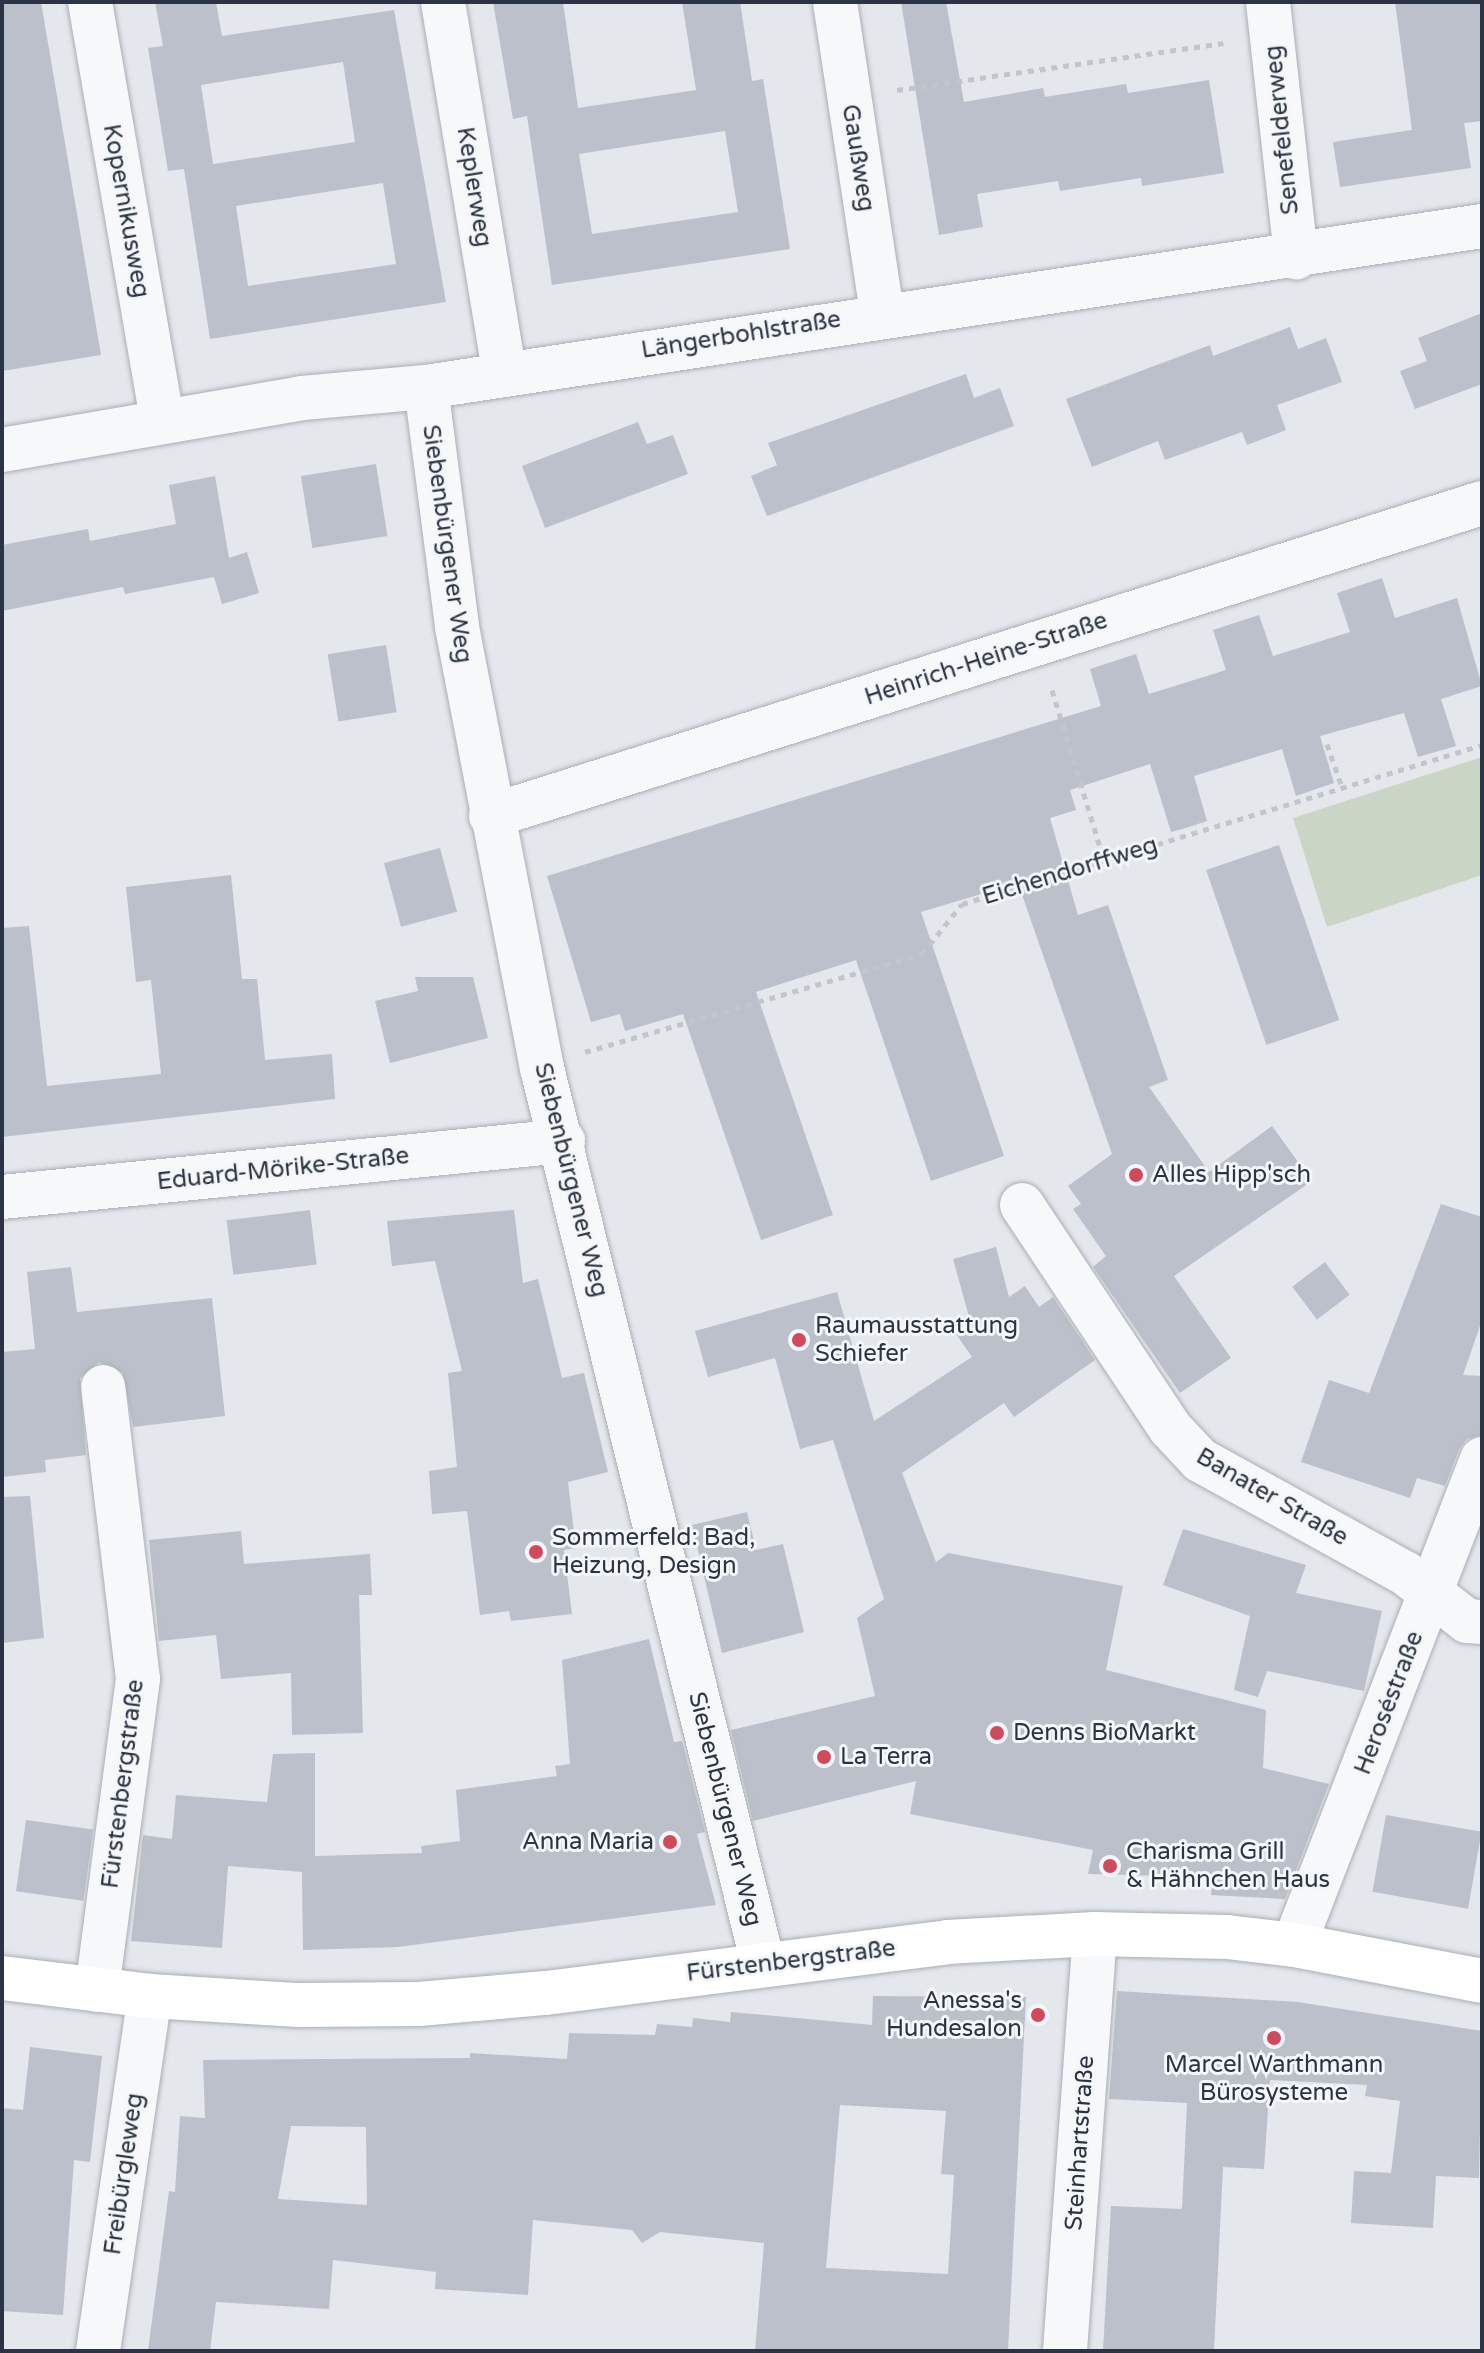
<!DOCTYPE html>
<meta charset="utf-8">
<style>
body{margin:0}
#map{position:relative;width:1484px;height:2353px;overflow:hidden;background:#e4e7ec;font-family:"Varela Round",sans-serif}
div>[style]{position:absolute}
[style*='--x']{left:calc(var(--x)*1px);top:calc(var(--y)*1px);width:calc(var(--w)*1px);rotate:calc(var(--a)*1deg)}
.green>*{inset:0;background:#c9d6c5}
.building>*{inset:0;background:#bbc0ca;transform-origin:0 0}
.path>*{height:5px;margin-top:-2.5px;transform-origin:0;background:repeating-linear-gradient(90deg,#c2c5cb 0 6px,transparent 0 12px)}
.roads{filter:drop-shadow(0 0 2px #a9aeb7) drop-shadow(0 0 2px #a9aeb7)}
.minor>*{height:44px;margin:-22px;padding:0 22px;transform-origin:22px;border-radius:22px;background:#f7f8fa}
.major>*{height:44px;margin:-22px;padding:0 22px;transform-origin:22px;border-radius:22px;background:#fff}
.dots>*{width:22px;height:22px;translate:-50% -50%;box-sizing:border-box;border:4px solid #f4f6f9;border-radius:50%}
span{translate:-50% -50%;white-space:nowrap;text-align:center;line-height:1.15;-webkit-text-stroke:6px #f4f6f9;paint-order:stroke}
.street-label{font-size:24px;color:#2b3445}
.poi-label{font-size:24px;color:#2b3445}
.left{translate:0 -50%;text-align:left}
.right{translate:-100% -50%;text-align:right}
.frame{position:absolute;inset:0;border:4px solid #2b3445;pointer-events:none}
</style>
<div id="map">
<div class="green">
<div style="clip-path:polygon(1482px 757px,1482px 875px,1327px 927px,1293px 818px)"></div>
</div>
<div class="building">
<div style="clip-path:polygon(2px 2px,41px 2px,101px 355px,2px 371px)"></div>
<div style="clip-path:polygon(evenodd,155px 2px,216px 2px,222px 36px,394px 10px,446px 302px,210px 339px,184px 169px,168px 171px,148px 48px,163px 46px,155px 2px,343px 62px,355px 142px,207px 165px,213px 164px,201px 85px,343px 62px,155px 2px,383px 183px,396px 264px,248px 286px,236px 206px,383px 183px)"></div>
<div style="clip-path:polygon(evenodd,493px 2px,563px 2px,578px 108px,696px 90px,682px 2px,740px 2px,752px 81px,763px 79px,790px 249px,552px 285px,527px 116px,513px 119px,493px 2px,725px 131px,738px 212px,592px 234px,579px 154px,725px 131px)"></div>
<div style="clip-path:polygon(901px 2px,946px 2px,964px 102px,1043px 88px,1045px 97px,1126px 84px,1128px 93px,1209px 80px,1224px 173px,1142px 186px,1141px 178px,1060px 191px,1058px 181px,977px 194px,983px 227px,939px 235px)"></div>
<div style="clip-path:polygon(1395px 2px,1482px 2px,1482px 121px,1464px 123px,1471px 168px,1340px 187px,1333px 142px,1412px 130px)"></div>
<div style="clip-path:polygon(1482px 313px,1482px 384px,1415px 409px,1400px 371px,1427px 361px,1418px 338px)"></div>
<div style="clip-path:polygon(1290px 327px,1298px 349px,1326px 338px,1342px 382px,1277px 405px,1286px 430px,1247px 445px,1242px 432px,1165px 460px,1158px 441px,1092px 467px,1066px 399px,1210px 345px,1213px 356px)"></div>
<div style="clip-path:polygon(966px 374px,974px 398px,1000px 388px,1014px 426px,767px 516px,751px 476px,777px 465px,768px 443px)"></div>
<div style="clip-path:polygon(638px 422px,647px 444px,673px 435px,688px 474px,545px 528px,522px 466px)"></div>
<div style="left:376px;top:464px;width:73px;height:76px;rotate:81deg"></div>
<div style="clip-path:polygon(215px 476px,229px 558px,247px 552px,259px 593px,222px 604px,214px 577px,125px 594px,123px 587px,2px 611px,2px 545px,88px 529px,90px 541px,176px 524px,169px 485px)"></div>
<div style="clip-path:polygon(1382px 578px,1395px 618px,1457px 598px,1482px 686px,1441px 699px,1456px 746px,1418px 757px,1404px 713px,1320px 736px,1334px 783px,1296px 796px,1282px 749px,1194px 776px,1207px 821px,1189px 827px,1171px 832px,1150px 764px,1070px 790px,1076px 810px,1050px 818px,1078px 915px,1108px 905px,1168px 1080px,1149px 1087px,1209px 1172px,1272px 1126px,1312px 1181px,1174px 1276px,1231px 1358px,1180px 1393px,1093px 1267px,1106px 1256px,1073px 1209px,1081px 1204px,1068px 1186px,1112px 1154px,1018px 883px,921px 912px,1004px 1156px,931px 1181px,856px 960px,756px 992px,833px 1215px,761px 1240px,683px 1014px,625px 1031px,620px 1014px,591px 1022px,547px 876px,1101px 706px,1090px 669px,1136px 654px,1149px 694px,1226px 670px,1213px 630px,1259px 615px,1273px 656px,1350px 632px,1337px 593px)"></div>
<div style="left:386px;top:645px;width:68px;height:59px;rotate:81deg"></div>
<div style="left:1279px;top:845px;width:185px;height:77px;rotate:71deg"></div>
<div style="left:440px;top:848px;width:66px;height:58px;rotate:75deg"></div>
<div style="clip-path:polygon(231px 875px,242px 979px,257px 979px,265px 1060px,332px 1054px,335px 1099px,2px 1137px,2px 928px,29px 926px,47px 1086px,161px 1074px,151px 980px,136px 982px,126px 887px)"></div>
<div style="clip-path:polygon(415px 977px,473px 977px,488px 1038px,390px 1063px,375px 1001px,418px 991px)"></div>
<div style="clip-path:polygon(1441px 1204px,1482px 1217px,1482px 1320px,1463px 1375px,1482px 1376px,1482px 1435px,1467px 1439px,1459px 1449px,1445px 1486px,1417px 1478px,1410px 1498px,1301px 1462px,1329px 1380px,1369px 1393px)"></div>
<div style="left:310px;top:1210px;width:55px;height:84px;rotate:83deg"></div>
<div style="clip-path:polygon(514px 1210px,523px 1283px,538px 1279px,562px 1378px,584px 1373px,608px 1472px,568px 1482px,576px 1548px,564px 1550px,572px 1614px,511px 1621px,509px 1611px,480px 1615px,467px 1511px,432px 1514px,429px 1471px,457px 1467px,448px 1373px,462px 1371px,435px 1261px,392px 1266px,387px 1221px)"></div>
<div style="clip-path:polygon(996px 1247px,1009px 1297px,1025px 1286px,1039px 1307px,1053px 1297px,1095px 1360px,1014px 1417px,1004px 1403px,902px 1473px,936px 1562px,948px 1553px,1123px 1586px,1106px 1670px,1266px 1710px,1263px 1768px,1329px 1784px,1285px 1899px,1211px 1895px,1213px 1877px,1088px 1874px,1093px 1850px,910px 1814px,916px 1781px,753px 1821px,731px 1730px,875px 1696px,857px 1618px,884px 1599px,833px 1440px,800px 1449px,775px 1358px,708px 1377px,695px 1331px,837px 1292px,874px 1421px,972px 1357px,956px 1334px,971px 1324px,953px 1259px)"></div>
<div style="left:1325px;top:1262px;width:41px;height:41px;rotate:53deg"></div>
<div style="clip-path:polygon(71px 1267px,77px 1312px,212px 1298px,225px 1416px,133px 1427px,123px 1373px,99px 1362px,80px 1378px,86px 1455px,45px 1460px,46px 1472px,2px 1477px,2px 1352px,35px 1349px,27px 1272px)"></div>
<div style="clip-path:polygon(30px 1496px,44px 1638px,2px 1643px,2px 1497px)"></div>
<div style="clip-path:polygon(747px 1512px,756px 1550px,783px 1544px,804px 1632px,722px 1653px,692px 1525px)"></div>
<div style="clip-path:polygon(1183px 1529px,1306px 1565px,1296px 1593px,1382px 1611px,1364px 1691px,1267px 1671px,1258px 1697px,1234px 1690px,1250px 1616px,1163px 1585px)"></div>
<div style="clip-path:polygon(241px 1531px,244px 1564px,370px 1554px,372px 1595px,359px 1595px,363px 1733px,292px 1735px,291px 1673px,221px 1679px,216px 1635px,159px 1641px,149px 1540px)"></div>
<div style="clip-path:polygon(649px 1639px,674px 1742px,682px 1741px,705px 1832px,697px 1834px,716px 1905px,398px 1947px,303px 1950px,302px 1872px,228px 1866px,222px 1948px,131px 1941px,143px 1835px,172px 1839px,176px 1795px,267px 1802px,273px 1754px,315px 1753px,315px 1856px,422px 1853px,421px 1846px,460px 1841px,456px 1790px,557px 1776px,555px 1766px,570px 1764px,562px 1660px)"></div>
<div style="left:1386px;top:1815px;width:97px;height:78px;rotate:10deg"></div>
<div style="left:26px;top:1820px;width:68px;height:72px;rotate:8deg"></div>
<div style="clip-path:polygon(1117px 1991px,1298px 2002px,1482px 2031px,1479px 2178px,1436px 2176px,1433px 2228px,1351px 2223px,1354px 2171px,1391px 2173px,1400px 2101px,1365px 2096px,1367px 2085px,1270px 2080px,1264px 2169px,1223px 2167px,1214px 2351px,1103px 2351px,1111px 2206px,1182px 2209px,1187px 2103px,1109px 2099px)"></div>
<div style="clip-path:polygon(evenodd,873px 1996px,1026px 1997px,1008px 2351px,755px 2351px,764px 2243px,660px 2232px,642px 2243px,632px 2230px,533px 2220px,528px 2295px,435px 2289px,436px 2272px,333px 2260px,329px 2309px,216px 2302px,210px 2351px,148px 2351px,169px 2191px,175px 2192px,180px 2116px,205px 2118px,203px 2060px,470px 2058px,470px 2053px,567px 2059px,569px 2033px,655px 2035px,657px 2024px,692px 2027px,693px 2018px,730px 2022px,731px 2012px,872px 2025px,873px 1996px,840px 2105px,946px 2111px,941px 2174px,954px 2175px,948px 2274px,826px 2268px,840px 2105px,873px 1996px,291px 2126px,366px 2127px,367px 2205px,278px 2199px,291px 2126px)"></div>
<div style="clip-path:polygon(30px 2047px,102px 2056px,90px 2162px,74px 2160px,63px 2315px,2px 2311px,2px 2108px,23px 2110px)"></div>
</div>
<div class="path">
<div style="--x:897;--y:90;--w:330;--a:-8.2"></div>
<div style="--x:1052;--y:690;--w:178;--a:73"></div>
<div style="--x:1327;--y:744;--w:46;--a:70.8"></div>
<div style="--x:585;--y:1052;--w:351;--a:-16.2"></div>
<div style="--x:922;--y:954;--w:64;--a:-51.3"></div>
<div style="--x:962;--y:904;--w:544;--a:-17"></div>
</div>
<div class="roads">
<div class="minor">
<div style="--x:90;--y:2;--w:424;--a:80.2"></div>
<div style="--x:443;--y:2;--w:374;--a:80.6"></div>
<div style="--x:835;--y:2;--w:316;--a:81.4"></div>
<div style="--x:1268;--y:2;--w:257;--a:83.7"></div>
<div style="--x:426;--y:387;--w:242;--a:82.6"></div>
<div style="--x:457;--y:627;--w:449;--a:79.1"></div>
<div style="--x:542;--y:1068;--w:923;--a:76.14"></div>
<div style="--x:2;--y:450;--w:304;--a:-9.8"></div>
<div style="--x:302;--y:398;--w:124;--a:-5.1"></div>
<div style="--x:426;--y:387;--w:1068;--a:-8.67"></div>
<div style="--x:491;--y:816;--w:1039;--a:-17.53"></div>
<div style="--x:2;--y:1197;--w:564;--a:-5.7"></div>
<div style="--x:1022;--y:1205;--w:268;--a:56.4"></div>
<div style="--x:1170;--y:1428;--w:44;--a:46.8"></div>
<div style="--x:1200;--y:1460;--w:234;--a:28.9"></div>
<div style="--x:1405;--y:1573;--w:78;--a:37.7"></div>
<div style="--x:1467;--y:1621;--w:15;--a:4"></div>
<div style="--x:1294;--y:1945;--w:521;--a:-68.85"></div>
<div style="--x:97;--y:1990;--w:314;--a:-82.5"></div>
<div style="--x:138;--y:1679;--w:294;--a:-96.8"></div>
<div style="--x:98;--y:2351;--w:359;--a:-81.7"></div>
<div style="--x:1065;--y:2351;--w:418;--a:-85.9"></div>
</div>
<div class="major">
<div style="--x:2;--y:1978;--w:149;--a:6.9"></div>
<div style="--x:150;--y:1996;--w:149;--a:3.5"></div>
<div style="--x:299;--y:2005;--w:120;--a:-0.5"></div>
<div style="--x:419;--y:2004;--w:127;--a:-5"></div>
<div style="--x:546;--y:1993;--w:404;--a:-7.2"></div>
<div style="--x:947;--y:1942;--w:148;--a:-3.1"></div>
<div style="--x:1095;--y:1934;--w:132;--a:1.3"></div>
<div style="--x:1227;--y:1937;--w:67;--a:6.8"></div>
<div style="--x:1294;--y:1945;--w:191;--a:10.8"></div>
</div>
</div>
<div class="dots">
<div style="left:1136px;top:1175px;background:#d1495b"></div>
<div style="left:799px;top:1340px;background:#d1495b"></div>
<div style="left:536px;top:1552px;background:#d1495b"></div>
<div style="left:997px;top:1733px;background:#d1495b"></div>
<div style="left:824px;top:1757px;background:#d1495b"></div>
<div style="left:670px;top:1842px;background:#d1495b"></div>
<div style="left:1110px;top:1866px;background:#d1495b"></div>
<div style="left:1038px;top:2015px;background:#d1495b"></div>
<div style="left:1274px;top:2038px;background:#d1495b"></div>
</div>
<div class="street-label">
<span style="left:1282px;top:130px;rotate:-96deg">Senefelderweg</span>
<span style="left:858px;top:158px;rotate:81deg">Gaußweg</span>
<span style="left:474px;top:187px;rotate:81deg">Keplerweg</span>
<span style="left:126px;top:211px;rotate:80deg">Kopernikusweg</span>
<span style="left:741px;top:335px;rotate:-9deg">Längerbohlstraße</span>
<span style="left:447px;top:544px;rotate:82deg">Siebenbürgener Weg</span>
<span style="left:986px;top:659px;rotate:-18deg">Heinrich-Heine-Straße</span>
<span style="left:1070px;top:871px;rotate:-17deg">Eichendorffweg</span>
<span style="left:283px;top:1169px;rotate:-6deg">Eduard-Mörike-Straße</span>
<span style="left:571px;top:1180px;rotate:76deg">Siebenbürgener Weg</span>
<span style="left:1272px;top:1497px;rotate:30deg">Banater Straße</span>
<span style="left:1389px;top:1703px;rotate:-69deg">Heroséstraße</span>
<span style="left:123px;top:1784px;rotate:-83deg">Fürstenbergstraße</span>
<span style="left:725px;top:1809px;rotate:76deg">Siebenbürgener Weg</span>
<span style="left:791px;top:1961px;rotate:-7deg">Fürstenbergstraße</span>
<span style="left:1080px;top:2143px;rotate:-86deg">Steinhartstraße</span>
<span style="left:124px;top:2174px;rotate:-82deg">Freibürgleweg</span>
</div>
<div class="poi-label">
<span class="left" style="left:1152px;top:1175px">Alles Hipp'sch</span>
<span class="left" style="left:815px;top:1340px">Raumausstattung<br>Schiefer</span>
<span class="left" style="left:552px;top:1552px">Sommerfeld: Bad,<br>Heizung, Design</span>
<span class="left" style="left:1013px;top:1733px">Denns BioMarkt</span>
<span class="left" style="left:840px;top:1757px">La Terra</span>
<span class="right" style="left:654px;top:1842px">Anna Maria</span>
<span class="left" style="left:1126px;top:1866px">Charisma Grill<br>&amp; Hähnchen Haus</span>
<span class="right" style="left:1022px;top:2015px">Anessa's<br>Hundesalon</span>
<span style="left:1274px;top:2079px">Marcel Warthmann<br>Bürosysteme</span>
</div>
<div class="frame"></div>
</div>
